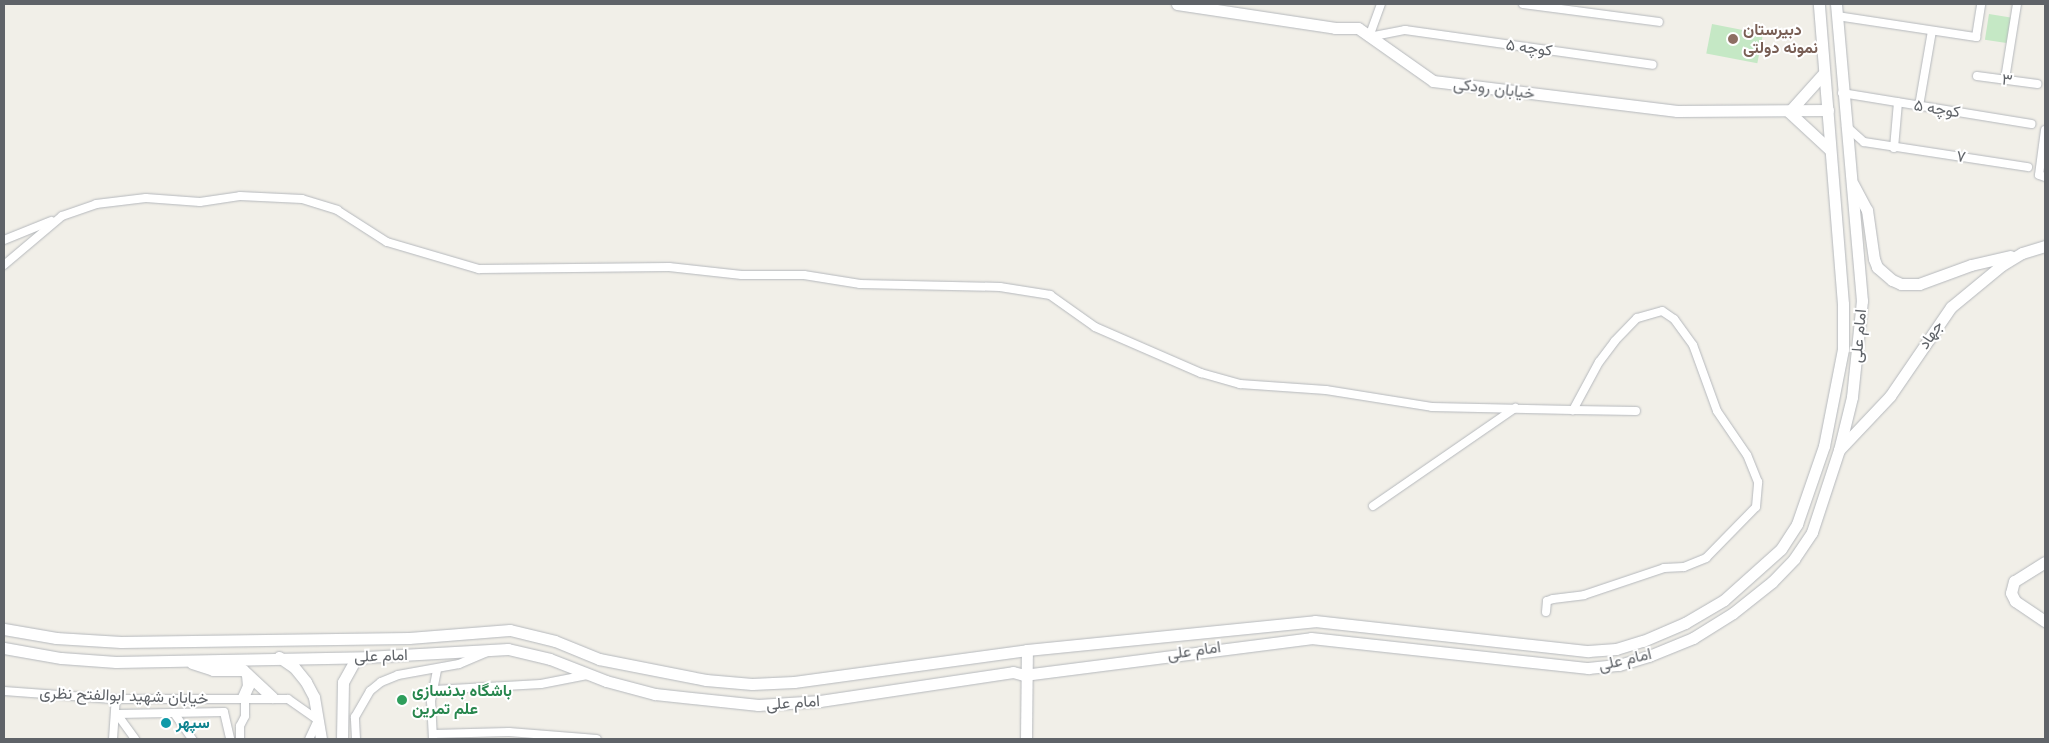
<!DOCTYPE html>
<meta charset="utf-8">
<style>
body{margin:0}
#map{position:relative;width:2049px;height:743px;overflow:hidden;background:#f1efe8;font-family:"Space Grotesk",Vazirmatn,sans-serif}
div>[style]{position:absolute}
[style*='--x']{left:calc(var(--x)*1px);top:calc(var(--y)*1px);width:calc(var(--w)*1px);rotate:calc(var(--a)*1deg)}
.green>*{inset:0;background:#c5e8c5;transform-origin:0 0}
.roads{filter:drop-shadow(0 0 1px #b5b8bc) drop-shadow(0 0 1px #b5b8bc)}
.minor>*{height:8px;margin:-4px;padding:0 4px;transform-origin:4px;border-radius:4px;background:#fff}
.secondary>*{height:11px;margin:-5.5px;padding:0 5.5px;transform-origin:5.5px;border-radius:5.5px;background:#fff}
.dots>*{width:14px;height:14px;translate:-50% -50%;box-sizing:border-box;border:2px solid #fff;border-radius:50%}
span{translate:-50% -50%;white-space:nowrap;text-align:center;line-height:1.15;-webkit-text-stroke:4px #fff;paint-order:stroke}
.education-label{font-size:16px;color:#785e54;font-weight:700}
.left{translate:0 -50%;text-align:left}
.street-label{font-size:16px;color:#5f6368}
.leisure-label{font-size:16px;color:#27864d;font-weight:700}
.culture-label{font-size:16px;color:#0d838f;font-weight:700}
.frame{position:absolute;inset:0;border:5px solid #5f6368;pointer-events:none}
</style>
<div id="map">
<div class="green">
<div style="left:1989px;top:14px;width:25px;height:26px;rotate:9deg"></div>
<div style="left:1712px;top:24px;width:52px;height:30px;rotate:11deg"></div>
</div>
<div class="roads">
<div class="minor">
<div style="--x:1381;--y:4;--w:35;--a:110"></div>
<div style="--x:1369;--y:37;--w:37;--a:-11"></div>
<div style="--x:1405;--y:30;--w:250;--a:8"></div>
<div style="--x:1523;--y:4;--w:137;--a:7.5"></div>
<div style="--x:1837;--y:16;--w:141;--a:8.6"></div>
<div style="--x:1976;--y:37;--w:33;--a:-81"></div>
<div style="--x:1977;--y:76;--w:61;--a:7.6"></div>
<div style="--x:2005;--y:79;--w:76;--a:-80.9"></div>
<div style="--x:1842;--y:93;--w:192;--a:9.3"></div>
<div style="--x:1919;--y:106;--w:76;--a:-80.2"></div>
<div style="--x:1846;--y:126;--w:24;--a:42"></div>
<div style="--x:1864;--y:142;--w:166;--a:8.7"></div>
<div style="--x:2045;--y:130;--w:45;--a:97.6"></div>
<div style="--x:2039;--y:175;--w:6;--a:18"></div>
<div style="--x:1894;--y:148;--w:46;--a:-85"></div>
<div style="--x:4;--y:240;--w:51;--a:-22"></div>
<div style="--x:4;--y:265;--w:76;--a:-40.2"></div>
<div style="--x:62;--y:216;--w:36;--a:-19"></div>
<div style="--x:96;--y:204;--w:50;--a:-6.8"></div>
<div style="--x:146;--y:198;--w:54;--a:4.2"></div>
<div style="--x:200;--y:202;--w:40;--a:-8.5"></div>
<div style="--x:240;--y:196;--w:62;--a:2.8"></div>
<div style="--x:302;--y:199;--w:37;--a:17"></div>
<div style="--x:337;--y:210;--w:59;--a:32.6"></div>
<div style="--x:387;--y:242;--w:96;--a:16.4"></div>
<div style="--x:479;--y:269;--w:190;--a:-0.6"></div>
<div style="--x:669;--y:267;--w:73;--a:6.3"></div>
<div style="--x:742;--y:275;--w:62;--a:0"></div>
<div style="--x:804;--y:275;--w:57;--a:9.1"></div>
<div style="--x:860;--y:284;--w:140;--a:1.2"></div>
<div style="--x:1000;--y:287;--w:51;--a:9.1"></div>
<div style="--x:1050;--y:295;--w:55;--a:35.4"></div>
<div style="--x:1095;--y:327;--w:116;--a:23.5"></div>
<div style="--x:1201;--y:373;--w:41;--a:15.8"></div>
<div style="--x:1240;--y:384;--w:86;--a:4"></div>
<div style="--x:1326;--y:390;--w:107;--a:9.1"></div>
<div style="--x:1432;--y:407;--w:141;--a:1.2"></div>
<div style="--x:1373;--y:506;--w:173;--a:-34.6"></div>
<div style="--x:1546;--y:612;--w:11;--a:-85"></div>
<div style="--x:1547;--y:601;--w:6;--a:-18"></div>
<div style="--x:1553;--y:599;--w:31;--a:-7"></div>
<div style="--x:1584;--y:595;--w:84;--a:-18.6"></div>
<div style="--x:1664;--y:568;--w:20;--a:-3"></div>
<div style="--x:1684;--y:567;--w:24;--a:-22"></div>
<div style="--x:1706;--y:558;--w:71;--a:-45.6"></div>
<div style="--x:1756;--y:507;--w:25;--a:-85"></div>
<div style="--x:1758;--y:482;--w:29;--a:-112"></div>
<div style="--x:1747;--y:455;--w:53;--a:-124.3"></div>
<div style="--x:1717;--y:411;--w:70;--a:-110"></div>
<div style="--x:1693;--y:345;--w:32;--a:-126"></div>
<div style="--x:1674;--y:319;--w:14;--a:-146"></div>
<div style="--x:1662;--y:311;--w:26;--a:164"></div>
<div style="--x:1637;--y:318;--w:32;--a:134"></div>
<div style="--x:1615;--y:341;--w:26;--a:127"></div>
<div style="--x:1599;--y:362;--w:55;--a:118.4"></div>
<div style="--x:1573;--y:410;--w:63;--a:0.9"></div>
<div style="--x:434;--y:690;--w:107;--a:-3.2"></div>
<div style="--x:541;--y:684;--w:47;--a:-11.1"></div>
<div style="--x:4;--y:691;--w:109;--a:4.2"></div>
<div style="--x:113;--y:699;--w:175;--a:0"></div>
<div style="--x:288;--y:699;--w:37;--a:35"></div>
<div style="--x:318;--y:720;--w:21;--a:115"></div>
<div style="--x:174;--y:713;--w:32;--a:55"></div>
<div style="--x:117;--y:714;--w:107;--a:-1.1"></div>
<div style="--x:224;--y:712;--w:28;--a:77"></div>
<div style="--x:117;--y:714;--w:31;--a:54"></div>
<div style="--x:433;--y:734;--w:76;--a:-1.5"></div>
<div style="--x:509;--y:732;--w:88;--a:4.5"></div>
<div style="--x:113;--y:739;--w:39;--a:-86"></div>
<div style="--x:240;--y:739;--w:13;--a:-90"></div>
<div style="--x:240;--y:726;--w:11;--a:-63"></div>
<div style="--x:245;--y:716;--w:19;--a:-90"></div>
<div style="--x:356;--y:739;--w:22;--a:-93"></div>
<div style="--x:355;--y:717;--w:30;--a:-60"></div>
<div style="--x:370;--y:691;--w:14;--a:-39"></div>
<div style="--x:381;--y:682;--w:18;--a:-22"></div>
<div style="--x:398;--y:675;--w:62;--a:-10.2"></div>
<div style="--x:459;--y:664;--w:30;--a:-23"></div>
<div style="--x:433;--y:739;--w:38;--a:-93"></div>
<div style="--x:431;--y:701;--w:32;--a:-79"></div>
</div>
<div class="secondary">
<div style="--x:1177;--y:4;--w:160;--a:8.6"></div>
<div style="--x:1335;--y:28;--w:23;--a:0"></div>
<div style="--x:1358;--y:28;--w:92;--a:35.2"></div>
<div style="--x:1433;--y:81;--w:246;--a:7"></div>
<div style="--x:1677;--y:111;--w:151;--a:-0.4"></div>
<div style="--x:1824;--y:73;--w:52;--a:131.9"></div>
<div style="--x:1789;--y:112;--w:56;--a:42.8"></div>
<div style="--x:1853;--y:184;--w:30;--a:62"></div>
<div style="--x:1867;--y:210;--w:49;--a:81.9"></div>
<div style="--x:1874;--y:259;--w:9;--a:69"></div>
<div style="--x:1877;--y:267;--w:20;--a:41"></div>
<div style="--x:1892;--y:280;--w:10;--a:24"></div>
<div style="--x:1901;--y:284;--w:18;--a:0"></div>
<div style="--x:1919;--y:284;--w:55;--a:-20.1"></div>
<div style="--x:1971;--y:265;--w:40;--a:-13"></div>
<div style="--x:1839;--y:450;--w:74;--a:-46.6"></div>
<div style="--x:1890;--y:396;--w:108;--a:-55.6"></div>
<div style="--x:1951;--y:307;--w:66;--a:-39.5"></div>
<div style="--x:2002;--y:265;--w:23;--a:-31"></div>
<div style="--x:2022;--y:253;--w:24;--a:-17"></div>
<div style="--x:2045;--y:562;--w:36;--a:148"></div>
<div style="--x:2014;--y:581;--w:12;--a:104"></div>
<div style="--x:2011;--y:593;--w:9;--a:63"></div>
<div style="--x:2015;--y:601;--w:36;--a:34"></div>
<div style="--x:4;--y:629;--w:53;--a:9.8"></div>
<div style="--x:56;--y:638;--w:65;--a:3.5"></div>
<div style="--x:121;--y:642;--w:288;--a:-0.8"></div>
<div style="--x:409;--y:638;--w:101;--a:-4.5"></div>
<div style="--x:510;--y:630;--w:46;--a:13.7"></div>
<div style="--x:555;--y:641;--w:48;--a:22.2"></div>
<div style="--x:599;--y:659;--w:109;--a:11.1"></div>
<div style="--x:706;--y:680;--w:46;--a:5"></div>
<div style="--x:752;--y:684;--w:42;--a:-2.7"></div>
<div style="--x:794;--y:682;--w:235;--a:-7.8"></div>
<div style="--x:1027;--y:650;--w:289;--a:-5.7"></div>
<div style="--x:1315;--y:621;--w:275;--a:6.3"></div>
<div style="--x:1588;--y:651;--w:28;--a:-4"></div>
<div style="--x:1616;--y:649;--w:28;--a:-17"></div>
<div style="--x:1643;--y:641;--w:46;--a:-23.2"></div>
<div style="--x:1685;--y:623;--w:45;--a:-30.5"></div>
<div style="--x:1724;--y:600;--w:76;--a:-41.8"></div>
<div style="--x:1781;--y:549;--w:30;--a:-57"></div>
<div style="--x:1797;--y:524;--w:83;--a:-70.9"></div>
<div style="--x:1824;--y:446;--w:99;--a:-78.9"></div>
<div style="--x:1843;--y:349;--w:45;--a:-90"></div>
<div style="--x:1843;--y:304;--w:301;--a:-94.6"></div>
<div style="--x:4;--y:648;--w:58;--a:10"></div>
<div style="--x:61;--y:658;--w:55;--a:4.2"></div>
<div style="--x:116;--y:662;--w:250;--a:-1.1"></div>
<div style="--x:366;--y:657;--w:142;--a:-3.2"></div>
<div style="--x:508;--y:649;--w:43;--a:13.4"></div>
<div style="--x:550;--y:659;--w:60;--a:21.4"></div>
<div style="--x:606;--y:681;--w:51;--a:14.9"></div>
<div style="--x:655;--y:694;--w:104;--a:6.1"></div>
<div style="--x:758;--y:705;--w:62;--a:-3.7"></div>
<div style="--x:820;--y:701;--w:195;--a:-8.5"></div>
<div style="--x:1013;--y:672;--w:11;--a:15"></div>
<div style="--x:1024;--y:675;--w:289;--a:-7.3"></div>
<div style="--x:1311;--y:638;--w:279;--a:6.2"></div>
<div style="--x:1588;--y:668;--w:31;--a:-6"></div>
<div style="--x:1619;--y:665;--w:31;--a:-17"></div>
<div style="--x:1649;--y:656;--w:48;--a:-22.2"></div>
<div style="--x:1693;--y:638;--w:47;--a:-32"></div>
<div style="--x:1733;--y:613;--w:50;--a:-38.5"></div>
<div style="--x:1772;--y:582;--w:32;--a:-46"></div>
<div style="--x:1794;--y:559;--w:32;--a:-56"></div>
<div style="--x:1812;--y:532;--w:86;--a:-71.8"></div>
<div style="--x:1839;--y:450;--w:55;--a:-76.2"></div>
<div style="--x:1852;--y:397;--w:97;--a:-84.1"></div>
<div style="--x:1862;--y:301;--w:298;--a:-95"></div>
<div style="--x:279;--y:657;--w:18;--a:34"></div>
<div style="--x:294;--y:667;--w:19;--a:51"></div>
<div style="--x:306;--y:682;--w:17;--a:62"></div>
<div style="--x:314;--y:697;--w:43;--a:80.5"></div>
<div style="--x:192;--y:663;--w:22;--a:18"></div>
<div style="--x:213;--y:670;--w:30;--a:0"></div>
<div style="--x:243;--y:670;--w:40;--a:43"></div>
<div style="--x:243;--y:697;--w:12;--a:-66"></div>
<div style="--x:248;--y:686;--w:12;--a:-95"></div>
<div style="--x:342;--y:739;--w:57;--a:-89"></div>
<div style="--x:343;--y:682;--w:23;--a:-61"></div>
<div style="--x:354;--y:662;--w:10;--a:-24"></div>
<div style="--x:1026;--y:739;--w:89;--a:-89.4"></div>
</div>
</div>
<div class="dots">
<div style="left:1733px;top:39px;background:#8d6e63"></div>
<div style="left:402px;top:700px;background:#2e9e5b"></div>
<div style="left:166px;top:723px;background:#0f9aa8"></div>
</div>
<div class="education-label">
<span class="left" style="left:1743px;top:39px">دبیرستان<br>نمونه دولتی</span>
</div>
<div class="street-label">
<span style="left:1529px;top:48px;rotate:8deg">کوچه ۵</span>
<span style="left:2007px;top:80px;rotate:7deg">۳</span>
<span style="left:1494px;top:89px;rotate:7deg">خیابان رودکی</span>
<span style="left:1937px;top:109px;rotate:9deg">کوچه ۵</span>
<span style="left:1961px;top:157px;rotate:8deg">۷</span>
<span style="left:1931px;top:335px;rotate:-56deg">جهاد</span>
<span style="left:1859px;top:336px;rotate:-85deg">امام علی</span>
<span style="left:1194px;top:651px;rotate:-8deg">امام علی</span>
<span style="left:381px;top:656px;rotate:-2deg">امام علی</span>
<span style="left:1625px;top:660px;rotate:-13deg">امام علی</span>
<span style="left:124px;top:696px;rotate:2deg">خیابان شهید ابوالفتح نظری</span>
<span style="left:793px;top:703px;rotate:-4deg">امام علی</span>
</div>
<div class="leisure-label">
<span class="left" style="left:412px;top:700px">باشگاه بدنسازی<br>علم تمرین</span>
</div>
<div class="culture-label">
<span class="left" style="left:176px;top:723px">سپهر</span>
</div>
<div class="frame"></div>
</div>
